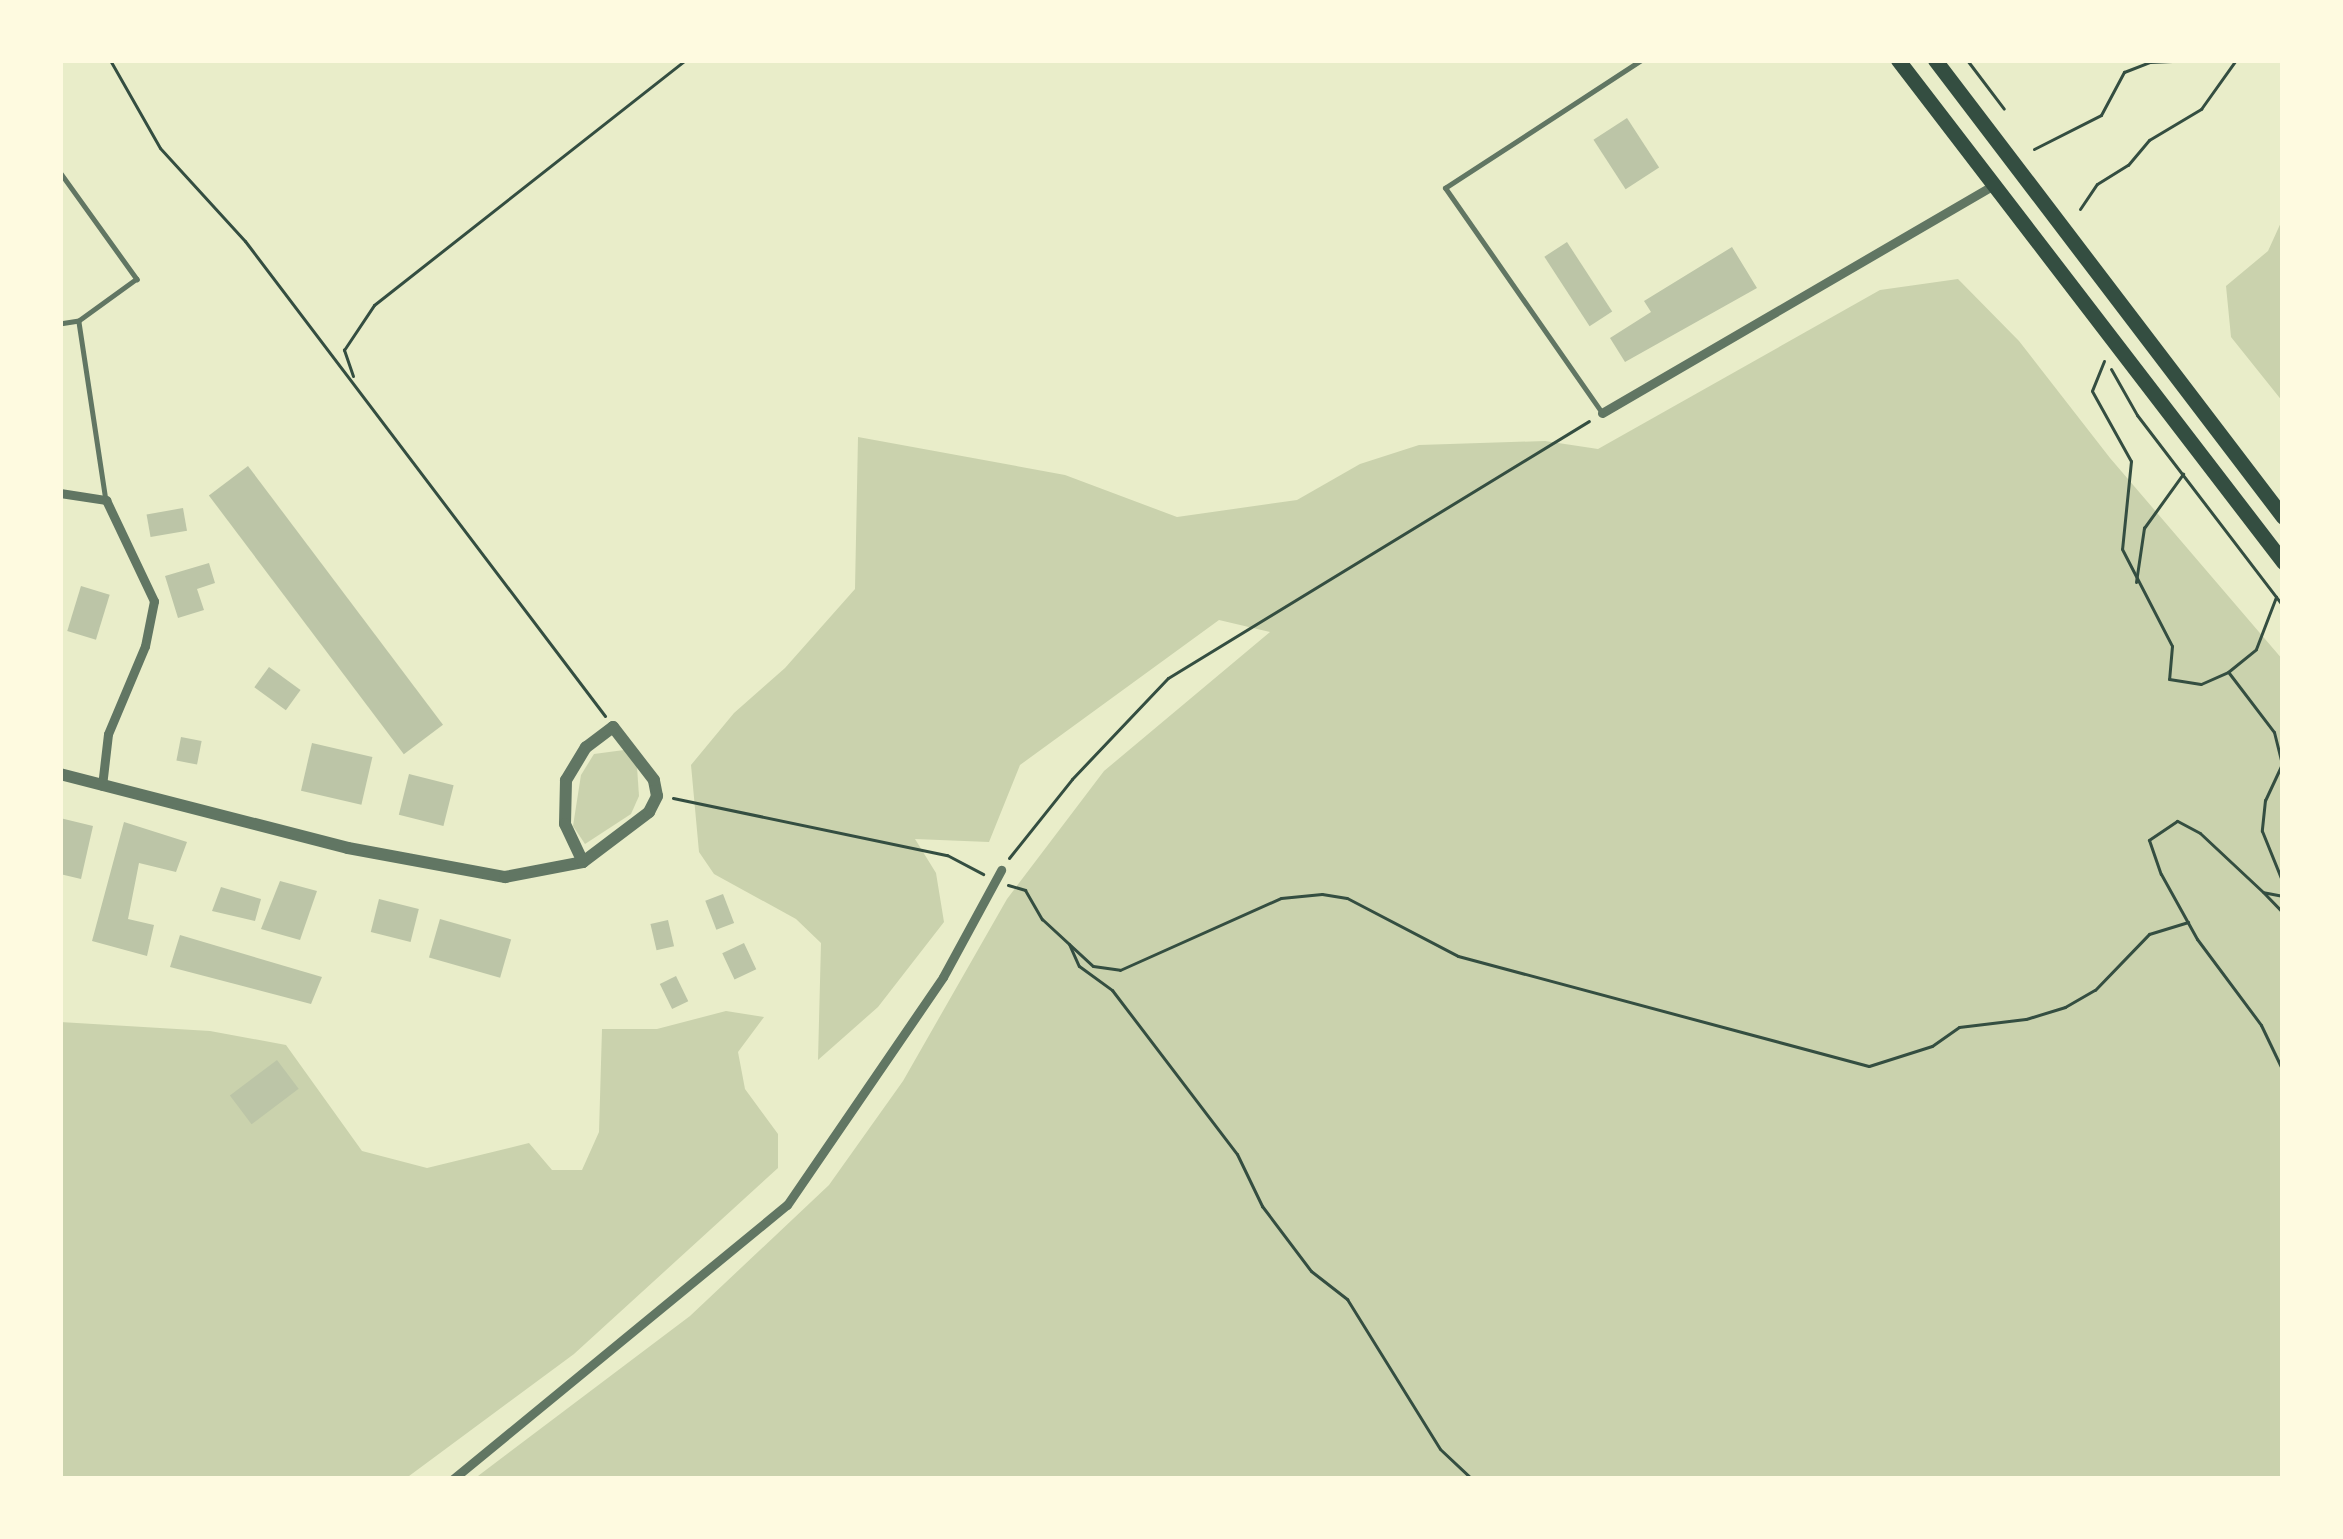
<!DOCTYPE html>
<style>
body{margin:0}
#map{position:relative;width:2343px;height:1539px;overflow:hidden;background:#e9edc9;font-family:Roboto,sans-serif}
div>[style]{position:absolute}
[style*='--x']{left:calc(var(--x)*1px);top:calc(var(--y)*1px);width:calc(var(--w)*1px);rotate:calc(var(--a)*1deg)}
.green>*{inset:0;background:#cad2ad}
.building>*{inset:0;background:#bcc5a7;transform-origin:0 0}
.path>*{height:3px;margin:-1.5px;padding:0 1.5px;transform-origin:1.5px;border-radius:1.5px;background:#344e41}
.service>*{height:4.5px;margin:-2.25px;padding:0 2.25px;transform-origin:2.25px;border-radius:2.25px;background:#617663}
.minor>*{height:9px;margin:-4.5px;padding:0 4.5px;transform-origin:4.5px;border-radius:4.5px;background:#617663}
.tertiary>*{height:12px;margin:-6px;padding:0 6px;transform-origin:6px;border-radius:6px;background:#617663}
.primary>*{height:15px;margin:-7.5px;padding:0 7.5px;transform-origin:7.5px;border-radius:7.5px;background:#344e41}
span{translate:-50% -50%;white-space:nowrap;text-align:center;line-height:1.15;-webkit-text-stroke:10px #fefae0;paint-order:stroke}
.frame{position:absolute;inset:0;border:63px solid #fefae0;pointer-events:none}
</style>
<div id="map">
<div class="green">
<div style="clip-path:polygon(2283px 218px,2283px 402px,2231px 337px,2226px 286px,2268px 251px)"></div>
<div style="clip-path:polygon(1958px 279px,2019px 341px,2110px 458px,2283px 660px,2283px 1479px,474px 1479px,690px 1316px,829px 1185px,903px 1081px,1007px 899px,1104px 771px,1270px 632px,1219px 620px,1020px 765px,989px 842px,915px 839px,936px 873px,944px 922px,878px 1007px,818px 1060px,821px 943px,796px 919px,714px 874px,699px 852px,691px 765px,734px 713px,785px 668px,855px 589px,858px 437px,1065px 475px,1177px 517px,1297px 500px,1360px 464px,1419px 445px,1545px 441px,1598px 449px,1880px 290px)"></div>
<div style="clip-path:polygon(624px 750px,637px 767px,639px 796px,631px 814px,585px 844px,573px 826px,581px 775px,594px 754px)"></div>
<div style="clip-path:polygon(726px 1011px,764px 1017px,738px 1052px,745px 1089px,778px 1134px,778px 1168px,574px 1354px,405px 1479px,60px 1479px,60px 1022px,210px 1031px,286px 1045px,362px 1151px,427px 1168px,529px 1143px,552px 1170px,582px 1170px,599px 1132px,602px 1029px,657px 1029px)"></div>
</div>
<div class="building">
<div style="left:1627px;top:118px;width:59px;height:40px;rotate:57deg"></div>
<div style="left:1567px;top:242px;width:83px;height:27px;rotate:57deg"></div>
<div style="clip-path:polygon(1732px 247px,1757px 288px,1625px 362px,1610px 338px,1651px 312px,1644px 301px)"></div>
<div style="left:248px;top:466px;width:324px;height:49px;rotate:53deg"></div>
<div style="left:183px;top:508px;width:23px;height:37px;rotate:80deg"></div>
<div style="clip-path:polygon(209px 563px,215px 583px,197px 589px,204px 610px,178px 618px,165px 576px)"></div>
<div style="left:81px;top:586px;width:30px;height:47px;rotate:17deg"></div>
<div style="left:269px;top:667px;width:39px;height:25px;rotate:36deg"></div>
<div style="left:181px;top:737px;width:21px;height:24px;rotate:11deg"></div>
<div style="left:312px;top:743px;width:62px;height:49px;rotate:13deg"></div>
<div style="left:409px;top:774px;width:46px;height:42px;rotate:14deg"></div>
<div style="clip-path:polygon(60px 818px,93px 826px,81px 879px,60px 874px)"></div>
<div style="clip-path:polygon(124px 822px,187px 842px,176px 872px,139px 863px,128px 919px,154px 925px,147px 956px,92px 941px)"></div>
<div style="clip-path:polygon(280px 881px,317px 891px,300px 940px,261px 929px)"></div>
<div style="clip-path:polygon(221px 887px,261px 899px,255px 921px,212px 911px)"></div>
<div style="left:723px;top:894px;width:31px;height:19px;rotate:69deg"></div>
<div style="left:379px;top:899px;width:41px;height:34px;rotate:14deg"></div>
<div style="left:440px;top:919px;width:74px;height:40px;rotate:16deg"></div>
<div style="left:668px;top:920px;width:27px;height:18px;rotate:77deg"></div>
<div style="clip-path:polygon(180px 935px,322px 977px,311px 1004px,170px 967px)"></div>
<div style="left:744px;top:943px;width:29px;height:24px;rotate:65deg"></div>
<div style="left:676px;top:976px;width:28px;height:18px;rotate:64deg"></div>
<div style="left:277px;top:1060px;width:36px;height:59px;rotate:53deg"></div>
</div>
<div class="path">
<div style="--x:110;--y:60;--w:101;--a:60.4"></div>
<div style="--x:160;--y:148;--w:126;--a:47.6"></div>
<div style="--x:245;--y:241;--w:596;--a:52.84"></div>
<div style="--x:1967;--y:60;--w:61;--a:52.9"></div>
<div style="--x:2034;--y:149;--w:75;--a:-26.9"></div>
<div style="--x:2101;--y:115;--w:49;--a:-61.9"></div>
<div style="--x:2124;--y:72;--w:28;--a:-21"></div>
<div style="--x:2150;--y:62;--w:44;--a:-2.6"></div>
<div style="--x:2080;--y:209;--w:30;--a:-56"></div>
<div style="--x:2097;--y:184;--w:36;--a:-32"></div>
<div style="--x:2128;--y:165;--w:33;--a:-50"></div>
<div style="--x:2149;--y:140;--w:61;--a:-30.8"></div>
<div style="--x:2201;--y:109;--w:60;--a:-54.5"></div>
<div style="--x:2104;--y:361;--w:32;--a:112"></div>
<div style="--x:2092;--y:391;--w:80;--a:60.9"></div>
<div style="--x:2131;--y:461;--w:88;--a:95.8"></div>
<div style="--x:2122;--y:549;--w:109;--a:62.7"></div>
<div style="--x:2172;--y:646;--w:33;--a:95"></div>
<div style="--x:2169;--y:679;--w:32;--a:9"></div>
<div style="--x:2201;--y:684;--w:30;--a:-24"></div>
<div style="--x:2228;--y:672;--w:36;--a:-39"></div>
<div style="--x:2256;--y:649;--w:56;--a:-69"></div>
<div style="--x:2111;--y:369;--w:53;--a:60.5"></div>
<div style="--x:2137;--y:415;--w:240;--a:52.6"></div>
<div style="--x:353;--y:376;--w:28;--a:-109"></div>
<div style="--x:344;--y:350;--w:54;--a:-56.3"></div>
<div style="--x:374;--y:305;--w:396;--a:-38.2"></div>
<div style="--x:2136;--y:582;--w:55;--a:-81.6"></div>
<div style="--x:2144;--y:528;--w:67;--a:-54.2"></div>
<div style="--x:2229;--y:673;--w:74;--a:52.7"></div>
<div style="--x:2274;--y:732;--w:33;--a:76"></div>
<div style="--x:2282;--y:764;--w:40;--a:115"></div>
<div style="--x:2265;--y:800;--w:31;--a:96"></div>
<div style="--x:2262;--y:831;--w:56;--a:68"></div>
<div style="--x:673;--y:798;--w:280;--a:11.8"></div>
<div style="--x:947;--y:855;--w:41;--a:27.8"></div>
<div style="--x:1009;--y:858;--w:101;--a:-51.4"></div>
<div style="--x:1072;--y:779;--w:139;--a:-46.5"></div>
<div style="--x:1168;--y:678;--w:493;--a:-31.4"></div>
<div style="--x:1008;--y:885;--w:18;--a:16"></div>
<div style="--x:1025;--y:890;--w:34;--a:60"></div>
<div style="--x:1042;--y:919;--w:69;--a:42.7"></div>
<div style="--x:1093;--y:966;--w:27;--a:8"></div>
<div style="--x:1120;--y:970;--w:176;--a:-24.1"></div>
<div style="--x:1281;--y:898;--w:41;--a:-5.6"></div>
<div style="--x:1322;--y:894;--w:25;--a:9"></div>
<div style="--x:1347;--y:898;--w:125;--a:27.6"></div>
<div style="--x:1458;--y:956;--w:425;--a:15"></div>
<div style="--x:1869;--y:1066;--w:66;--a:-17.6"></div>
<div style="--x:1932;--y:1046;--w:33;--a:-35"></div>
<div style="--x:1959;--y:1027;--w:67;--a:-6.8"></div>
<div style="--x:2026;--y:1019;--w:41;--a:-17.1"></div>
<div style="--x:2065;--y:1007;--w:34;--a:-30"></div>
<div style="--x:2095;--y:990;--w:78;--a:-46"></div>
<div style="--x:2149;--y:934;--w:41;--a:-17.1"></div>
<div style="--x:2264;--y:893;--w:28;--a:46"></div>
<div style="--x:2283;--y:896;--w:20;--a:-169"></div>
<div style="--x:2263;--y:892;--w:86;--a:-136.9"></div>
<div style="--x:2200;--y:833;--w:26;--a:-152"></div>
<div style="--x:2177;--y:821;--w:34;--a:146"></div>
<div style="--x:2149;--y:840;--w:36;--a:71"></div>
<div style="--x:2161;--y:874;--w:74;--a:61"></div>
<div style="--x:2197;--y:939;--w:107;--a:53.3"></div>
<div style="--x:2261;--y:1025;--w:51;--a:64.4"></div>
<div style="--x:1069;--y:944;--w:24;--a:66"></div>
<div style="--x:1079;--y:966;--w:41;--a:36"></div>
<div style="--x:1112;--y:990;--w:206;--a:52.7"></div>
<div style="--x:1237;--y:1154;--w:58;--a:64.3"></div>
<div style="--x:1262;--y:1206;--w:81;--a:53"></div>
<div style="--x:1311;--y:1271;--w:46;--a:37.9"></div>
<div style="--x:1347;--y:1299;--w:176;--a:58.2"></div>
<div style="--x:1440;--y:1449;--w:44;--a:43.2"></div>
</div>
<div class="service">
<div style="--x:60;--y:172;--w:132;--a:54.3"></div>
<div style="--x:137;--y:279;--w:72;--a:144.1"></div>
<div style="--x:79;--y:321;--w:19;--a:171"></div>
<div style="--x:79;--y:322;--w:180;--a:81.4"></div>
<div style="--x:1602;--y:413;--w:274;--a:-124.9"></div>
<div style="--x:1445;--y:188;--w:234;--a:-33.1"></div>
</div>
<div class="minor">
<div style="--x:1602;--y:413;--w:453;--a:-30.2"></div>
<div style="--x:60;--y:493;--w:47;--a:8.7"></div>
<div style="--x:106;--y:500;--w:112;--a:64.6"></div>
<div style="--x:154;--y:601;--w:46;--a:101.3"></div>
<div style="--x:145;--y:646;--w:95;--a:112.8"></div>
<div style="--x:108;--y:734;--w:52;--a:96.6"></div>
<div style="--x:453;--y:1479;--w:432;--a:-39.4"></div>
<div style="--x:787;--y:1205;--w:276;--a:-55.6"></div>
<div style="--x:943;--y:977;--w:122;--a:-61.5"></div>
</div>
<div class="tertiary">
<div style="--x:60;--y:774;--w:297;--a:14.4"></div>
<div style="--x:348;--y:848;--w:160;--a:10.5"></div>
<div style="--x:505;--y:877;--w:79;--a:-10.9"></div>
<div style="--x:583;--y:862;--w:83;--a:-37.1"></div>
<div style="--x:649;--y:812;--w:18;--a:-63"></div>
<div style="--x:657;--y:796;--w:16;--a:-101"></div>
<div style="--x:654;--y:780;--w:67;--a:-127.7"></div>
<div style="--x:613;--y:727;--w:34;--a:143"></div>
<div style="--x:586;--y:747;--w:39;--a:121"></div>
<div style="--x:566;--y:780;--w:44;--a:91.3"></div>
<div style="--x:565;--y:824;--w:42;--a:64.7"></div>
</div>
<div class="primary">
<div style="--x:1898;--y:60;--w:633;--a:52.51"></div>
<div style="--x:1935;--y:60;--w:574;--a:52.71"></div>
</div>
<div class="frame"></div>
</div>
